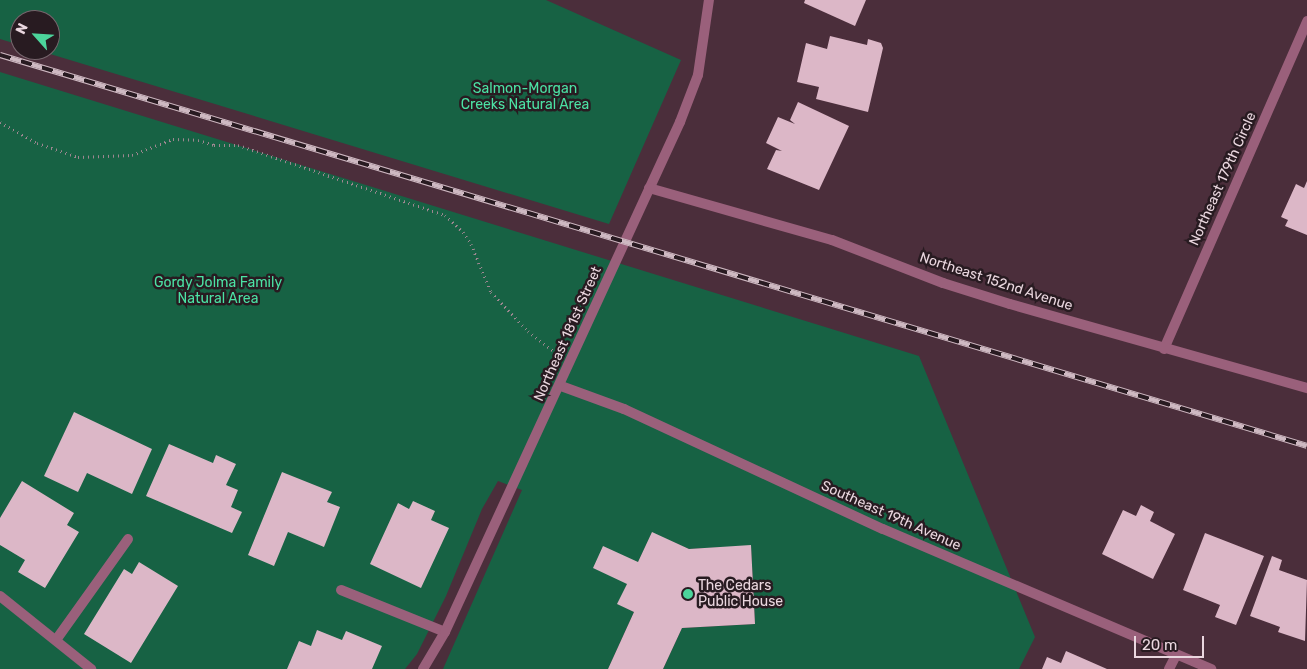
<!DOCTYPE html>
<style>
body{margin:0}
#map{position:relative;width:1307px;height:669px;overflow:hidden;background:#4b2e3b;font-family:Rubik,sans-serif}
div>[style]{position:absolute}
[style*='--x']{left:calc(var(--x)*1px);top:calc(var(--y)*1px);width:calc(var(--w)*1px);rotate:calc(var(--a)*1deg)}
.green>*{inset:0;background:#176244}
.building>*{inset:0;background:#dcb7c7}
.path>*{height:3px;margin-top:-1.5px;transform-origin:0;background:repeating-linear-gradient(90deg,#9e8791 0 1px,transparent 0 5px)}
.minor>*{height:10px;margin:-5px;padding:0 5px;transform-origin:5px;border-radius:5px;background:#9a607b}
.tertiary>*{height:10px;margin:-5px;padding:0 5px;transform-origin:5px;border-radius:5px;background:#9a607b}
.rail>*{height:5.5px;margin-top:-2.75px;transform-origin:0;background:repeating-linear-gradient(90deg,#281b21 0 11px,#ceb9c2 0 22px);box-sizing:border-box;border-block:1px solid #ceb9c2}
.dots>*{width:14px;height:14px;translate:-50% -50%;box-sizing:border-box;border:2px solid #281b21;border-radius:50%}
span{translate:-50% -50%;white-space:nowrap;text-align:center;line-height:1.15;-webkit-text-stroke:5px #281b21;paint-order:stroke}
.park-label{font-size:14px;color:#4be2a4}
.street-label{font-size:14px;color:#ead7df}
.poi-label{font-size:14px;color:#ead7df}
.left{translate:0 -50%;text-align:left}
.north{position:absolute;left:10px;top:10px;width:50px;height:50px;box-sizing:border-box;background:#281b21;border:1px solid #76666d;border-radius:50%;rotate:296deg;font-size:14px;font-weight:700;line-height:20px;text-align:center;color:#ead7df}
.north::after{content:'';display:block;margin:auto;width:18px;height:22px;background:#4cd49b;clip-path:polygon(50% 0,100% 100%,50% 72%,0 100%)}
.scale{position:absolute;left:1134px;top:636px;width:70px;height:22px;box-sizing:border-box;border:2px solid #ead7df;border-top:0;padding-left:6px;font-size:15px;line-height:18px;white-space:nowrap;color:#ead7df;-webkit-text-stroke:4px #281b21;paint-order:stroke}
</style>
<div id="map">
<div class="green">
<div style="clip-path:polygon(0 0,546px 0,681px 60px,609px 224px,37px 50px,50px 50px,50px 20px,20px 20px,20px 45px,0 39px)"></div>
<div style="clip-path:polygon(0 72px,919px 356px,1035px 637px,1019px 669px,663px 669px,682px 628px,755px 624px,751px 546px,689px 549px,652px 533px,618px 604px,634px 612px,608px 669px,443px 669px,522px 490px,498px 481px,482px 509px,446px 596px,417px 654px,405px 669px,0 669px)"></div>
</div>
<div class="building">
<div style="clip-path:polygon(805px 0,866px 0,855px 26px,804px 3px)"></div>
<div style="clip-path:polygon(830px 36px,867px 45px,868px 39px,881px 43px,883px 48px,868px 112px,816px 99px,819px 87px,797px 82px,806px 43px,827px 49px)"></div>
<div style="clip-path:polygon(798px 102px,849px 126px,819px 190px,767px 169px,776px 150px,782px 151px,766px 143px,778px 117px,795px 124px,790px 120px)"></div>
<div style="clip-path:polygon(1307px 181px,1307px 235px,1285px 226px,1288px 220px,1281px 217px,1296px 184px,1304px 188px)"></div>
<div style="clip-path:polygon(74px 412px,152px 449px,132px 494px,87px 473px,78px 492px,44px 476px)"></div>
<div style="clip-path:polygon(169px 444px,213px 463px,216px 455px,236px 464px,226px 485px,238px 490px,231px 507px,242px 512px,232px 533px,146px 496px)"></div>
<div style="clip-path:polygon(282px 472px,332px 492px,327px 502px,340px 507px,324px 547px,288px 532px,274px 566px,248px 555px)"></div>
<div style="clip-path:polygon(22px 481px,74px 513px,67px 525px,79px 532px,45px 588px,18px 572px,25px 560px,0 545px,0 518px)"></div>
<div style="clip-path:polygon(413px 501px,435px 511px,431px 520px,449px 528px,421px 588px,370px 564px,398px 503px,409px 509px)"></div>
<div style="clip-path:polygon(1141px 505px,1154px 512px,1150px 521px,1175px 534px,1153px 579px,1102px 554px,1123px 510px,1136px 516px)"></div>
<div style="clip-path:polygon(652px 532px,689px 549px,751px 545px,755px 624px,682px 628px,663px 669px,608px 669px,634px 612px,617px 604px,627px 584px,593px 568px,603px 546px,638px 562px)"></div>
<div style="clip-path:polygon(1205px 533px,1264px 556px,1236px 625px,1215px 617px,1220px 605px,1183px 590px)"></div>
<div style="clip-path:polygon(1272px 556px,1282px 560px,1279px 570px,1307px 580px,1305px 641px,1278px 632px,1280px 627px,1250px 616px)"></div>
<div style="clip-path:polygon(139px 562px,178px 586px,131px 663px,84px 634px,124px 569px,132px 574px)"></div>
<div style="clip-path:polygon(317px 630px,342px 640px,346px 631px,382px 646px,372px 669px,287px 669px,299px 641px,311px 646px)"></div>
<div style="clip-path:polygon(1066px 651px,1107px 669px,1042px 669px,1047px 657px,1061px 663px)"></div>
</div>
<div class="path">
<div style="--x:0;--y:122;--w:43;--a:29.6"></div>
<div style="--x:37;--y:143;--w:43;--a:18.9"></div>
<div style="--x:78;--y:157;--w:54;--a:-2.1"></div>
<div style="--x:132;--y:155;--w:44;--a:-21.3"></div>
<div style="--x:173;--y:139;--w:25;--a:2"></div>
<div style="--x:198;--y:140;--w:17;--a:17"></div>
<div style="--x:214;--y:145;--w:24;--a:0"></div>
<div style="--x:238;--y:145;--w:219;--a:18.7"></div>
<div style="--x:445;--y:215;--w:25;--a:43"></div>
<div style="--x:463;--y:232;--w:14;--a:56"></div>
<div style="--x:471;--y:244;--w:52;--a:67.4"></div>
<div style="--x:491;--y:292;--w:54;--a:46.5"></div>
<div style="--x:528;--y:331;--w:31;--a:38"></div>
</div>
<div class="minor">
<div style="--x:1164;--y:349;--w:358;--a:-66.4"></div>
<div style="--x:561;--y:386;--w:67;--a:20.1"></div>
<div style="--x:624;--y:409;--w:285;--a:24.9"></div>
<div style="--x:883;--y:529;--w:357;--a:23.1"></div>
<div style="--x:341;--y:590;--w:112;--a:22"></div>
<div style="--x:0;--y:596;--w:117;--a:38.7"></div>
<div style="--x:56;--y:640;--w:124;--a:-54.5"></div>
<div style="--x:423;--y:669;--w:43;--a:-59.3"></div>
<div style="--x:445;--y:632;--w:562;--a:-65.26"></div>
<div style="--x:680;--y:122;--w:50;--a:-69"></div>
<div style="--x:698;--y:75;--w:76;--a:-81.7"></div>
<div style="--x:1169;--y:669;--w:16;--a:-63"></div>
</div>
<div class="tertiary">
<div style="--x:649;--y:188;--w:190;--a:15.9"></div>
<div style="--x:832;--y:240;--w:119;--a:21.2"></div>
<div style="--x:943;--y:283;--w:70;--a:17.4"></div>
<div style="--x:1010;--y:304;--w:309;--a:15.8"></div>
</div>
<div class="rail">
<div style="--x:0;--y:55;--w:1364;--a:16.65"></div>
</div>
<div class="dots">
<div style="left:688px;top:594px;background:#4cd49b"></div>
</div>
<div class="park-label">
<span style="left:525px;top:97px">Salmon-Morgan<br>Creeks Natural Area</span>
<span style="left:218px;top:291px">Gordy Jolma Family<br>Natural Area</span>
</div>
<div class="street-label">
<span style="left:1223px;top:179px;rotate:-66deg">Northeast 179th Circle</span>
<span style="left:996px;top:282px;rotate:18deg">Northeast 152nd Avenue</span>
<span style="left:568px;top:334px;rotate:-66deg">Northeast 181st Street</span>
<span style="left:891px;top:516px;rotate:24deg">Southeast 19th Avenue</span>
</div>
<div class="poi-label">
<span class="left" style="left:698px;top:594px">The Cedars<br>Public House</span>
</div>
<div class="north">N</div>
<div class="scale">20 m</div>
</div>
